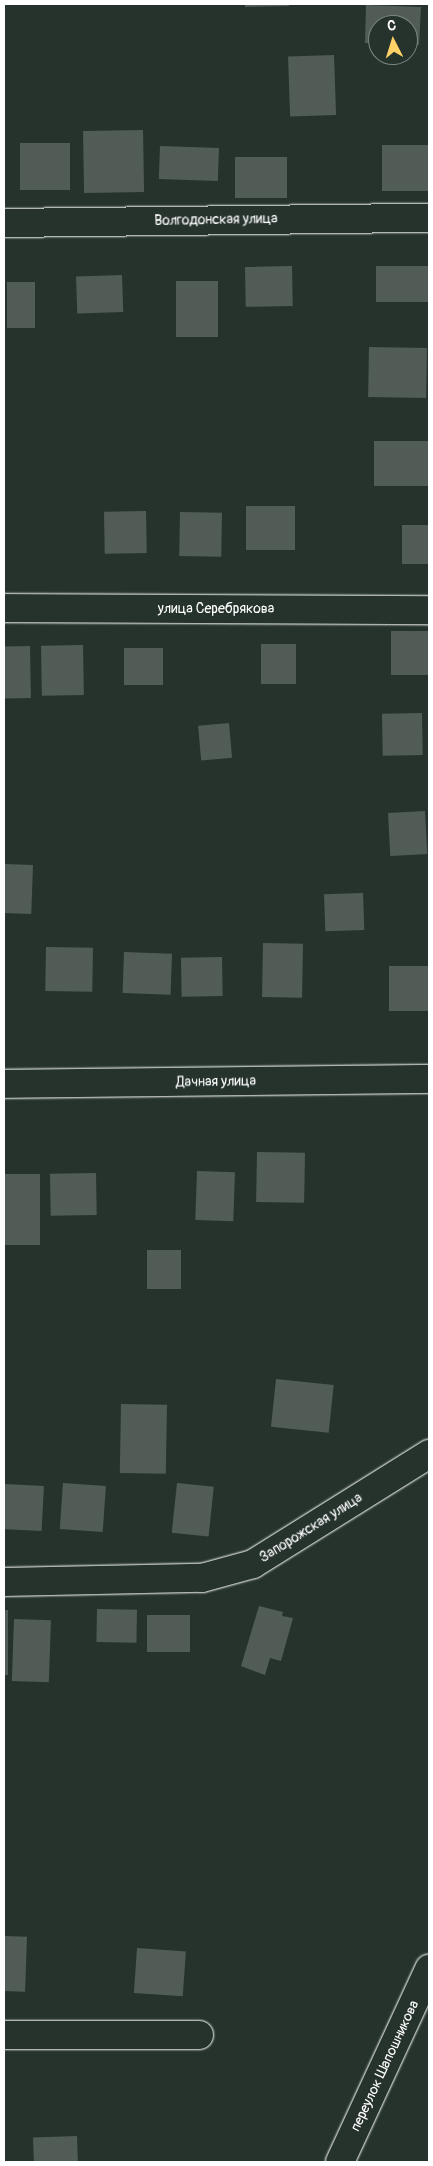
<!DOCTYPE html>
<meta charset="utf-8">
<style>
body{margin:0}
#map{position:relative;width:433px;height:2166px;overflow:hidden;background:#26332d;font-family:Pangolin,sans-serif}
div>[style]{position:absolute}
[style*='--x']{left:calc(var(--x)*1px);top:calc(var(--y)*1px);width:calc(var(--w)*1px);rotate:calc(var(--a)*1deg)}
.building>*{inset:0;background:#515c57;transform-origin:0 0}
.roads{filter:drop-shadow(0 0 1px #fff) drop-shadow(0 0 1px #fff)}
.minor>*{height:28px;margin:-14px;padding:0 14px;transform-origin:14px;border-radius:14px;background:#26332d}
span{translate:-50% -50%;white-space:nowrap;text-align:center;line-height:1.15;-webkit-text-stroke:4px #26332d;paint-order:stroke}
.street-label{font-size:14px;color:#fff}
.frame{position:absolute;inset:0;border:5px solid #fff;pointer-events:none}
.north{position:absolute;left:368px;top:15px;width:50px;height:50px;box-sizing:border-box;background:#26332d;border:1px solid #7d8581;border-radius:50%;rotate:355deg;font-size:14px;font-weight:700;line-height:20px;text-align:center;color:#fff}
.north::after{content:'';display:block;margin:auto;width:18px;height:22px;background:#ffd166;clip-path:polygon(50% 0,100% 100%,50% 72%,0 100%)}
</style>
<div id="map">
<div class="building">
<div style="clip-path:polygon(245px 4px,289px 4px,289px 6px,245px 7px)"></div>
<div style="clip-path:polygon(366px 5px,421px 7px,419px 45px,408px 44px,408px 25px,378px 25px,378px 43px,365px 43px)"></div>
<div style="left:334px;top:55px;width:60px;height:46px;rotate:88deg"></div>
<div style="left:143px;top:130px;width:62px;height:60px;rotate:89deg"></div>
<div style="left:20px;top:143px;width:50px;height:47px"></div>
<div style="left:429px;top:145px;width:46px;height:47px;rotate:90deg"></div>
<div style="left:160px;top:146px;width:59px;height:33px;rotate:2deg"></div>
<div style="left:235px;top:157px;width:52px;height:41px"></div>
<div style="left:292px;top:266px;width:40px;height:47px;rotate:89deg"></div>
<div style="left:376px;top:266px;width:53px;height:36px"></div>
<div style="left:122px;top:275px;width:37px;height:46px;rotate:88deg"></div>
<div style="left:176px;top:281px;width:42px;height:56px"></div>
<div style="left:7px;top:282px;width:28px;height:46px"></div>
<div style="left:369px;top:347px;width:58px;height:50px;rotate:1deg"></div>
<div style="left:374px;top:441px;width:55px;height:45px"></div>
<div style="left:246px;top:506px;width:49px;height:44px"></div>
<div style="left:146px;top:511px;width:42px;height:42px;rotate:89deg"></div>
<div style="left:180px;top:512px;width:42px;height:44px;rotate:1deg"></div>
<div style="left:402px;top:525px;width:27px;height:39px"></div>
<div style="left:429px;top:631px;width:44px;height:38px;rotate:90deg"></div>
<div style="left:261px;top:644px;width:35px;height:40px"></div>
<div style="left:83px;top:645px;width:50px;height:42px;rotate:89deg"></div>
<div style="left:30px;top:646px;width:52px;height:26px;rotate:89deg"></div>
<div style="left:124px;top:648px;width:39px;height:37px"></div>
<div style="left:422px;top:713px;width:42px;height:40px;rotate:89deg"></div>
<div style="left:229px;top:723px;width:35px;height:31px;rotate:85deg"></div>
<div style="left:425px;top:811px;width:43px;height:37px;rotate:87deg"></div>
<div style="left:4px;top:864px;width:29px;height:49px;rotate:2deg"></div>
<div style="left:363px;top:893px;width:37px;height:39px;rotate:88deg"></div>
<div style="left:263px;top:943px;width:40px;height:54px;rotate:1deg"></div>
<div style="left:46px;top:947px;width:47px;height:44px;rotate:1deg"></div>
<div style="left:124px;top:952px;width:48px;height:41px;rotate:2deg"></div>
<div style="left:222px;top:957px;width:39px;height:41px;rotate:89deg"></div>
<div style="left:429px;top:966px;width:45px;height:40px;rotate:90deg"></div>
<div style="left:257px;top:1152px;width:48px;height:50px;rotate:1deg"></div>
<div style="left:197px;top:1171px;width:38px;height:49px;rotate:2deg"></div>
<div style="left:96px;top:1173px;width:42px;height:46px;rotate:89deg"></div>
<div style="left:4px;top:1174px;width:36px;height:71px"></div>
<div style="left:147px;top:1250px;width:34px;height:39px"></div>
<div style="left:276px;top:1379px;width:58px;height:48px;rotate:6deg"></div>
<div style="left:121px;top:1404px;width:46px;height:69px;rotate:1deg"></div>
<div style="left:63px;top:1483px;width:43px;height:46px;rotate:4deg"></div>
<div style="left:177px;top:1483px;width:37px;height:50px;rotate:6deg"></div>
<div style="left:4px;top:1484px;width:40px;height:45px;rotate:3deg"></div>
<div style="clip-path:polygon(259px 1606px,283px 1612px,282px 1616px,293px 1618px,281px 1661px,270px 1658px,265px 1675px,241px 1666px)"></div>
<div style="left:97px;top:1609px;width:40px;height:33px;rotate:1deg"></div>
<div style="left:8px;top:1610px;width:65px;height:4px;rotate:90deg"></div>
<div style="left:190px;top:1615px;width:37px;height:43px;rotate:90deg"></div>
<div style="left:14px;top:1619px;width:37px;height:62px;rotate:2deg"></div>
<div style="left:4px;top:1936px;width:23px;height:55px;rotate:2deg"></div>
<div style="left:137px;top:1948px;width:49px;height:45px;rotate:4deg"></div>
<div style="left:77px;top:2136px;width:26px;height:44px;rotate:88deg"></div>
</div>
<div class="roads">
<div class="minor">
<div style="--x:4;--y:223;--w:425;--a:-0.7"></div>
<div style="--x:4;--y:608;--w:425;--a:0.3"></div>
<div style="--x:4;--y:1084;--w:425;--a:-0.7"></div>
<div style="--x:4;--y:1582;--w:198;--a:-1.2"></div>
<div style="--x:202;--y:1578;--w:53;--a:-15.4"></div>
<div style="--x:253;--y:1564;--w:208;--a:-32"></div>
<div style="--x:4;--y:2035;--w:195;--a:0"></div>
<div style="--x:340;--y:2162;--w:213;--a:-65.2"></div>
</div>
</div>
<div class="street-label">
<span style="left:216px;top:220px;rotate:-1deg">Волгодонская улица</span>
<span style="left:216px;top:609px">улица Серебрякова</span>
<span style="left:216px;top:1082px;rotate:-1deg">Дачная улица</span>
<span style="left:311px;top:1528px;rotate:-32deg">Запорожская улица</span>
<span style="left:385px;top:2066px;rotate:-65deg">переулок Шапошникова</span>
</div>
<div class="frame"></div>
<div class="north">С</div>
</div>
